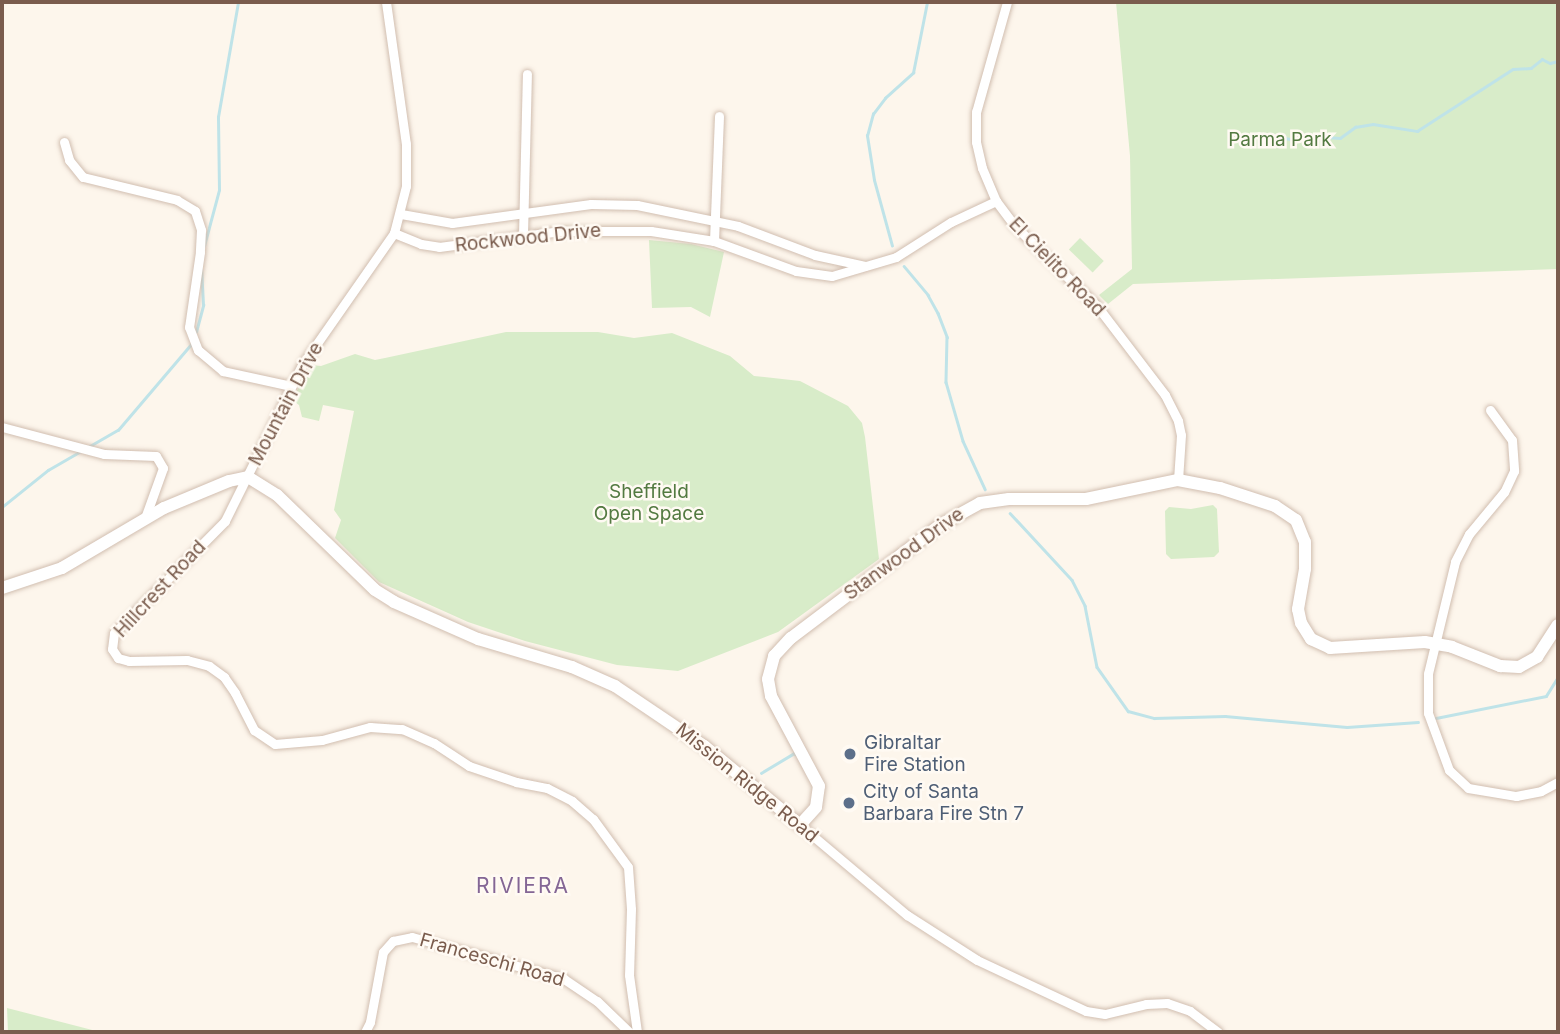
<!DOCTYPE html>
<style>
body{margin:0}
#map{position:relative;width:1560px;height:1034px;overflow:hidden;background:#fdf6ec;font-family:Inter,sans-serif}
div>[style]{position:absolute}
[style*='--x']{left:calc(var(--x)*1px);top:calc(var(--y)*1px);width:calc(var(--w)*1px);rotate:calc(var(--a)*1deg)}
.green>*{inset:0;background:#d8ecc9;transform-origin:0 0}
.stream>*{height:2.5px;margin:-1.25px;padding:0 1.25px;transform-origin:1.25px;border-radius:1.25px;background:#bfe3e8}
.roads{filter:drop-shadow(0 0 2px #d1beb0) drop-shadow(0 0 2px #d1beb0)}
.minor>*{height:9px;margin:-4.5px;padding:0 4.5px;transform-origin:4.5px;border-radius:4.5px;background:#fff}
.secondary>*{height:12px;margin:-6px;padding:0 6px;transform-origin:6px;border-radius:6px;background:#fff}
.dots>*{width:19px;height:19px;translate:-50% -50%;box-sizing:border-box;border:4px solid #fffaf3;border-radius:50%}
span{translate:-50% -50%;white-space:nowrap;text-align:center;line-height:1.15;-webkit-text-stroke:5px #fffaf3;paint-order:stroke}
.park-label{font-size:19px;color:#537a41}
.street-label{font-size:19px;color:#7a5c4d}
.service-label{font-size:19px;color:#4e5e75}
.left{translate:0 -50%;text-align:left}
.neighbourhood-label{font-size:21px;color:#846695;letter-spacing:2px}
.frame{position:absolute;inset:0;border:4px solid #7a5c4d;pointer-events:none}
</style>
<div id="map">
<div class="green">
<div style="clip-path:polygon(1116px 2px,1558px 2px,1558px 269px,1133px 284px,1108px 304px,1099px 295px,1132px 269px,1130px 156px)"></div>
<div style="left:1080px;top:238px;width:33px;height:16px;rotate:44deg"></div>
<div style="clip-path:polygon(649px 240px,691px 244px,724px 252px,710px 317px,691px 307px,652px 308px)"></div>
<div style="clip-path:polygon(506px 332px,598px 332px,634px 338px,672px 333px,730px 356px,754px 376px,800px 381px,848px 406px,862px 423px,865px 437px,879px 559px,778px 632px,678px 671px,617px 665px,525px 641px,468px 622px,379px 582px,335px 538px,341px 520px,334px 510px,354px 411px,323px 405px,319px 421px,302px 417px,299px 405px,292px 400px,311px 365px,321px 366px,355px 354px,375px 360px,385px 358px)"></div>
<div style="clip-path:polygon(1213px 505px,1217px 509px,1219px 552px,1214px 557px,1171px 559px,1166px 554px,1165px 511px,1169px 507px,1191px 509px)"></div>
<div style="clip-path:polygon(7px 1008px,100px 1032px,8px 1032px)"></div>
</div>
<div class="stream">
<div style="--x:1266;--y:134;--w:30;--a:12"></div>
<div style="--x:1295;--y:140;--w:16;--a:-14"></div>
<div style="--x:1311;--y:136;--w:29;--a:4"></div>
<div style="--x:1340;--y:138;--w:19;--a:-36"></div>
<div style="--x:1355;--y:127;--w:18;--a:-9"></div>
<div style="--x:1373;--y:124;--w:45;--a:9"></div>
<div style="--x:1417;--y:131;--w:114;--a:-32.9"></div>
<div style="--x:1513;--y:69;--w:18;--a:-3"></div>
<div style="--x:1531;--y:68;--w:14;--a:-39"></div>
<div style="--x:1542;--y:59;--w:9;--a:27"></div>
<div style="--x:1550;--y:63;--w:8;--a:-14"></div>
<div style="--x:204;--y:246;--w:58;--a:-75"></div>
<div style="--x:219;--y:190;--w:73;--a:-90.8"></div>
<div style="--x:218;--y:117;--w:117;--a:-80.1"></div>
<div style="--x:892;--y:246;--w:68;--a:-105.3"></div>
<div style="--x:874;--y:180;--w:45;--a:-99"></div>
<div style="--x:867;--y:136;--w:23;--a:-75"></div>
<div style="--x:873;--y:114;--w:20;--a:-53"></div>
<div style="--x:885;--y:98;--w:38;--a:-42"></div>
<div style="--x:913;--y:73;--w:72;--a:-78.8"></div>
<div style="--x:904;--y:266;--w:38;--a:50"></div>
<div style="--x:928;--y:295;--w:21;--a:61"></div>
<div style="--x:938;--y:313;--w:26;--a:69"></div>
<div style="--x:947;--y:337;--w:45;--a:91.3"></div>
<div style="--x:946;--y:382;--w:61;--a:73.9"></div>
<div style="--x:963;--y:441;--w:53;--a:65.4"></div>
<div style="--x:196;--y:332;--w:28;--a:-75"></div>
<div style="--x:203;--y:305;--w:35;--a:-93"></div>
<div style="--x:88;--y:447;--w:34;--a:-30"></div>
<div style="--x:118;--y:430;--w:116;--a:-49.6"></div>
<div style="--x:2;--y:507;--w:59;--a:-38.8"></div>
<div style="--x:48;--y:470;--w:39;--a:-30"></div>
<div style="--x:1010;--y:513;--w:91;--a:47.2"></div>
<div style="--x:1072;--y:580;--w:29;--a:63"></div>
<div style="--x:1085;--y:606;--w:62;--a:78.9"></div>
<div style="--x:1097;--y:667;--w:54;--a:54.8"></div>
<div style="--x:1128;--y:711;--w:27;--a:15"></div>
<div style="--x:1154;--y:718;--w:71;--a:-1.6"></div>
<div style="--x:1225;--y:716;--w:122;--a:5.2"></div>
<div style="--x:1347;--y:727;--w:71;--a:-4"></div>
<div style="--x:1436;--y:718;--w:112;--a:-11.3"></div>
<div style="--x:1546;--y:696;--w:22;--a:-58"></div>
<div style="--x:761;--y:773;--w:39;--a:-31"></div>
<div style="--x:794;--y:753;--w:4;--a:34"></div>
</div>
<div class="roads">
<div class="minor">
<div style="--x:386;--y:2;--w:143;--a:82"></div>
<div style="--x:406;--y:144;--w:42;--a:90"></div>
<div style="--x:406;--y:186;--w:49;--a:104.3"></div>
<div style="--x:394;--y:233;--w:161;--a:124.9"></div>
<div style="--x:302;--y:365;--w:174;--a:116.3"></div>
<div style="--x:225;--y:521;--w:158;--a:134.7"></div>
<div style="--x:114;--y:633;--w:16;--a:97"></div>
<div style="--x:112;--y:649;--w:11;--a:56"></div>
<div style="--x:118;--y:658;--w:11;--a:15"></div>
<div style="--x:129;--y:661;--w:58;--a:-1"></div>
<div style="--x:187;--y:660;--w:23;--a:15"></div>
<div style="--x:209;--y:666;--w:19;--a:36"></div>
<div style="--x:224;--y:677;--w:19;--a:55"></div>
<div style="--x:235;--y:693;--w:42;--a:62.8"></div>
<div style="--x:254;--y:730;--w:25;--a:34"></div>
<div style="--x:275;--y:744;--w:47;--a:-4.9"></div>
<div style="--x:322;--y:740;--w:50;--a:-15.2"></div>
<div style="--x:370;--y:727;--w:32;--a:4"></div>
<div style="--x:402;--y:729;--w:35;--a:24"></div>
<div style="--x:434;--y:743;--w:42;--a:33.3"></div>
<div style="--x:469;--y:766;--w:50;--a:18.8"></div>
<div style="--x:516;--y:782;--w:32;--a:11"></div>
<div style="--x:547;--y:788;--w:28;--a:27"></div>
<div style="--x:572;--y:801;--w:28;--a:41"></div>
<div style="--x:593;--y:819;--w:59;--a:53.9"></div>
<div style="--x:628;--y:867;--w:42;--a:85.9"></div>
<div style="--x:631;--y:909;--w:66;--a:91.7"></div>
<div style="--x:629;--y:975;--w:58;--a:82"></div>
<div style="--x:1007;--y:2;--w:114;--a:105.7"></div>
<div style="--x:976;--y:112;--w:30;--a:90"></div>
<div style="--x:976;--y:142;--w:27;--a:77"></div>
<div style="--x:982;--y:168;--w:36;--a:67"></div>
<div style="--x:996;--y:201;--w:30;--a:53"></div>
<div style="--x:1014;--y:225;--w:116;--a:44.3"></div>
<div style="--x:1097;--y:306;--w:112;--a:52.6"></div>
<div style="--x:1165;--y:395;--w:29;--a:63"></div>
<div style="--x:1178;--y:421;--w:14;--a:78"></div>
<div style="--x:1181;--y:435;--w:45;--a:93.8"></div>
<div style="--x:64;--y:142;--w:19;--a:74"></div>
<div style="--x:69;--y:160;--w:22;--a:51"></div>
<div style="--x:83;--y:177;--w:97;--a:13.7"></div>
<div style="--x:177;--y:200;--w:21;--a:31"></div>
<div style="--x:195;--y:211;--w:20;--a:72"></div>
<div style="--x:201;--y:230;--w:22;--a:93"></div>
<div style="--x:200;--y:252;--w:76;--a:98.3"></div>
<div style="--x:189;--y:327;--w:25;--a:69"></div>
<div style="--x:198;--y:350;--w:33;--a:40"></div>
<div style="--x:223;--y:371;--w:70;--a:12.4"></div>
<div style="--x:401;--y:214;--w:52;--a:10"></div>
<div style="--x:452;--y:223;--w:140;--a:-7.8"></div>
<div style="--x:591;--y:204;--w:46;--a:1.2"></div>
<div style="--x:637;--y:205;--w:103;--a:11.7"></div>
<div style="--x:738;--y:226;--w:82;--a:20.6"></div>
<div style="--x:815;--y:255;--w:51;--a:12.4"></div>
<div style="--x:394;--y:233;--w:29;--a:22"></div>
<div style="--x:421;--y:244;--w:18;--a:9"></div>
<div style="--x:439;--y:247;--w:123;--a:-7.5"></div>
<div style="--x:561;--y:231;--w:90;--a:0"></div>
<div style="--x:651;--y:231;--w:64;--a:9"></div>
<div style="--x:714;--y:241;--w:87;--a:20.1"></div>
<div style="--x:796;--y:271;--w:36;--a:8"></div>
<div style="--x:832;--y:276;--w:67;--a:-16.5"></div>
<div style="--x:896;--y:257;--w:65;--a:-32.5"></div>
<div style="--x:951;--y:222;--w:50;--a:-25"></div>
<div style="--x:523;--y:235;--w:161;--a:-88.6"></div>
<div style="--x:714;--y:241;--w:125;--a:-87.7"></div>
<div style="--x:1490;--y:410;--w:37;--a:54"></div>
<div style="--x:1512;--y:440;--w:31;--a:86"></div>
<div style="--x:1514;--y:471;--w:23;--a:115"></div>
<div style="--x:1504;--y:492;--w:55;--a:129.8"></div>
<div style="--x:1469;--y:534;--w:31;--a:117"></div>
<div style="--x:1455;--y:562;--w:115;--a:103.6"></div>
<div style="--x:1428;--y:674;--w:39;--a:90"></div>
<div style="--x:1428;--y:713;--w:61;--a:69.8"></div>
<div style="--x:1449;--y:770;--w:26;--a:43"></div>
<div style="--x:1468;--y:788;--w:49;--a:9.5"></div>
<div style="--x:1516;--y:796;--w:25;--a:-11"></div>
<div style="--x:1541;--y:791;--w:19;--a:-28"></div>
<div style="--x:2;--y:427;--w:106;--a:14.8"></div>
<div style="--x:104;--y:454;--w:52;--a:2.2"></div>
<div style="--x:156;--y:456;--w:14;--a:60"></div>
<div style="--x:163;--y:468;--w:53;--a:109.8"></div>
<div style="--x:800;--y:825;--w:140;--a:40.1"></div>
<div style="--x:907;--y:915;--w:83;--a:32.7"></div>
<div style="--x:977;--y:960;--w:120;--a:25.1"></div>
<div style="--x:1086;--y:1011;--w:19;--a:9"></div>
<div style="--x:1105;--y:1014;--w:42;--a:-13.7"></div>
<div style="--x:1146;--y:1004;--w:21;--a:-3"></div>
<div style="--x:1167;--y:1003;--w:24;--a:19"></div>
<div style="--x:1190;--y:1011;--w:35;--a:37"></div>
<div style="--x:365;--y:1032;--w:11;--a:-63"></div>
<div style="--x:370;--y:1022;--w:71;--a:-79.5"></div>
<div style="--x:383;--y:952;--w:15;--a:-48"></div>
<div style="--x:393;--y:941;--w:19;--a:-12"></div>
<div style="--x:412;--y:937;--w:158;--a:15.4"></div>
<div style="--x:564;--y:979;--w:40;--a:34"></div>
<div style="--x:597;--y:1001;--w:45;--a:44.1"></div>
</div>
<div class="secondary">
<div style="--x:2;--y:588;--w:63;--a:-18.4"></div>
<div style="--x:62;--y:568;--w:118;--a:-30.5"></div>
<div style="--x:164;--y:508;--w:70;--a:-22.6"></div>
<div style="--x:229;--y:481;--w:19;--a:-12"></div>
<div style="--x:248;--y:477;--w:34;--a:32"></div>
<div style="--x:277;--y:495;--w:136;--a:44.1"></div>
<div style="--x:375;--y:590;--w:22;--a:32"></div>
<div style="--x:394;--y:602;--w:92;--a:23.8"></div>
<div style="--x:478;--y:639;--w:98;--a:16.6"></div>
<div style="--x:572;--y:667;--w:47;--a:23.8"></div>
<div style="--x:615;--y:686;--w:107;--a:34"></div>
<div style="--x:704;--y:746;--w:124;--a:39.5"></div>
<div style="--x:800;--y:825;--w:24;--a:-48"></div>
<div style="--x:816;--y:807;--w:21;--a:-82"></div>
<div style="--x:819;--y:786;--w:102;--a:-118.1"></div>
<div style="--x:771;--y:696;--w:17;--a:-100"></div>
<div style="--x:768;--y:679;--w:24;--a:-75"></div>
<div style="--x:774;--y:656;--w:25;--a:-47"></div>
<div style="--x:791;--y:638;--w:189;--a:-37.1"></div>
<div style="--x:942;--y:524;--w:43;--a:-28.9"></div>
<div style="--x:980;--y:503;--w:29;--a:-8"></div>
<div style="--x:1009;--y:499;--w:77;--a:0"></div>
<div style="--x:1086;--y:499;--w:94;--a:-11.7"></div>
<div style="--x:1178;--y:480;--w:43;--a:10.8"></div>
<div style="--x:1220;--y:488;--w:58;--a:18.1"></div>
<div style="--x:1275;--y:506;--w:25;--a:34"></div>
<div style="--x:1296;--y:520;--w:24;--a:68"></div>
<div style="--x:1305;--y:542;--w:27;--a:90"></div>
<div style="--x:1305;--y:569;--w:41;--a:99.9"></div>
<div style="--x:1298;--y:609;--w:14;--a:78"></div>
<div style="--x:1301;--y:623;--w:19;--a:58"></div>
<div style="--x:1311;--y:639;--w:21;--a:25"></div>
<div style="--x:1330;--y:648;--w:95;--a:-3.6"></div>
<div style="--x:1425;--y:642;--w:27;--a:10"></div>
<div style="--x:1452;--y:647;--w:52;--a:21.6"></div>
<div style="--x:1500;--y:666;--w:19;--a:3"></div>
<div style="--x:1519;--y:667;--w:21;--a:-29"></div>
<div style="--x:1537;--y:657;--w:38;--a:-57"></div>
</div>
</div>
<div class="dots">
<div style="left:850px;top:754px;background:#5c6f8a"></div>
<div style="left:849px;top:803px;background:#5c6f8a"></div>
</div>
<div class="park-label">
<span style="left:1280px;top:140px">Parma Park</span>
<span style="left:649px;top:503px">Sheffield<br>Open Space</span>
</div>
<div class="street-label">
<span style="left:528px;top:238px;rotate:-6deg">Rockwood Drive</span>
<span style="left:1057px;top:267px;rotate:46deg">El Cielito Road</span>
<span style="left:286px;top:404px;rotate:-62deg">Mountain Drive</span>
<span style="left:904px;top:554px;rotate:-36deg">Stanwood Drive</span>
<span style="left:160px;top:589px;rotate:-47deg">Hillcrest Road</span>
<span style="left:747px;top:783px;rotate:39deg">Mission Ridge Road</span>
<span style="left:492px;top:960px;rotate:16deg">Franceschi Road</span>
</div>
<div class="service-label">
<span class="left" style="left:864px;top:754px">Gibraltar<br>Fire Station</span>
<span class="left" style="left:863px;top:803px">City of Santa<br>Barbara Fire Stn 7</span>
</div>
<div class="neighbourhood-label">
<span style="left:523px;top:886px">RIVIERA</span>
</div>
<div class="frame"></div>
</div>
